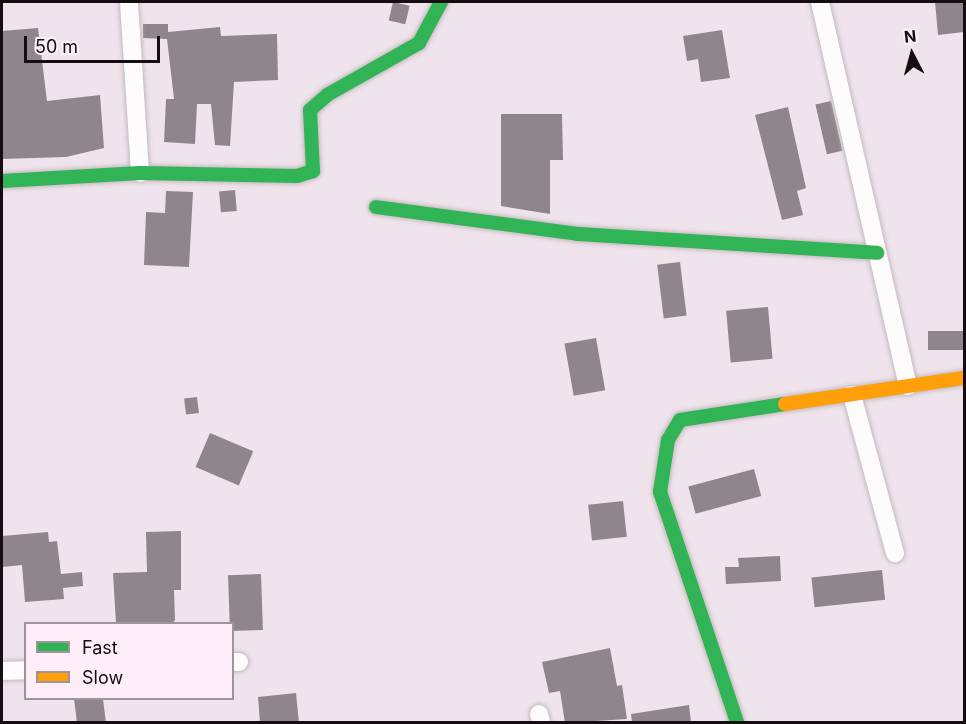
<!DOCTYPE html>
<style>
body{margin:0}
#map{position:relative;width:966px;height:724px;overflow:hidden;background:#f0e4ec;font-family:Inter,sans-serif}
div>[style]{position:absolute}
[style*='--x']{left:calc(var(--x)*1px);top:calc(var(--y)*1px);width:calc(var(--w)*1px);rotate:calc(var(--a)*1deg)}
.building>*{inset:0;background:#8f868c;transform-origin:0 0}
.roads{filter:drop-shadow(0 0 2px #c3b9bf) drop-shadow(0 0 2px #c3b9bf)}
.street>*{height:18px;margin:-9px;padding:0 9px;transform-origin:9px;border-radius:9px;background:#fdfbfc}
.fast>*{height:14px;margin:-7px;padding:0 7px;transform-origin:7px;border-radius:7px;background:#30b455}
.slow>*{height:14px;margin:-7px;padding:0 7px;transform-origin:7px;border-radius:7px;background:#ff9f0a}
span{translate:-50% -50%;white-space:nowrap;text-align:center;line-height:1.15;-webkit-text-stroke:6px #fdeef8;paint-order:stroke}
.frame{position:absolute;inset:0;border:3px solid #150d12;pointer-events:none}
.legend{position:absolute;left:24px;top:622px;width:210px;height:78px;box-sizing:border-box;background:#fdeef8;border:2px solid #a0949c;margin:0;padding:8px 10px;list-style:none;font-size:18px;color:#150d12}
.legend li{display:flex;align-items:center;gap:12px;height:30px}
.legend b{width:30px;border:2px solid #a0949c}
.north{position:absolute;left:882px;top:24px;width:60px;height:60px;-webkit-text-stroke:4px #fdeef8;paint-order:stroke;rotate:354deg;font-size:16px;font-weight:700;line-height:24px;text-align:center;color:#150d12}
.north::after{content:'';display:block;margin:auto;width:21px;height:27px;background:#150d12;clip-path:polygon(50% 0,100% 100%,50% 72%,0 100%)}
.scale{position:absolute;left:24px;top:36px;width:136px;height:27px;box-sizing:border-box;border:3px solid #150d12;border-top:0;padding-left:8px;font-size:18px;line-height:21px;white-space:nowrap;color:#150d12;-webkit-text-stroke:4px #fdeef8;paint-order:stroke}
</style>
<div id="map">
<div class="building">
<div style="left:393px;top:2px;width:17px;height:19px;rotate:13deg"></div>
<div style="clip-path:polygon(935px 2px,964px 2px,964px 32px,938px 35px)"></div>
<div style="clip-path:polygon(143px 24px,168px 24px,168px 32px,220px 27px,221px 36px,277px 34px,278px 80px,234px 82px,230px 146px,215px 145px,211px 104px,197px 104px,195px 144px,164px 142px,166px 99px,174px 99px,167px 39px,143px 38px)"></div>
<div style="clip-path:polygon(38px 28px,47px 101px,100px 95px,104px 148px,66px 157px,2px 159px,2px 31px)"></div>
<div style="clip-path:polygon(722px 30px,730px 78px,701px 82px,698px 59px,687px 61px,683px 36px)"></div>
<div style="left:831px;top:101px;width:51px;height:16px;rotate:77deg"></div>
<div style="clip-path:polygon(788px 107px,806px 188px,797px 191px,803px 215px,782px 220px,755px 115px)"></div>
<div style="clip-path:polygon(501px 114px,562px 114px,563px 160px,550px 160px,550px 214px,501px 206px)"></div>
<div style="left:235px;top:190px;width:21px;height:16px;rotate:85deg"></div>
<div style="clip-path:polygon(166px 191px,193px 192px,189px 267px,144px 265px,146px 212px,165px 213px)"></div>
<div style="left:680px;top:262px;width:54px;height:23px;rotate:83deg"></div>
<div style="left:768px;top:307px;width:52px;height:42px;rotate:85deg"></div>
<div style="left:964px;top:331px;width:19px;height:36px;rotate:90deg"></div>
<div style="left:596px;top:338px;width:53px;height:32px;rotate:80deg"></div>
<div style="left:197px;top:397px;width:16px;height:13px;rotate:83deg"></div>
<div style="left:210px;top:433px;width:47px;height:37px;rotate:23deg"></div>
<div style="left:754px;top:469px;width:28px;height:68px;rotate:75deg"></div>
<div style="left:623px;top:501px;width:36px;height:35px;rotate:84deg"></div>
<div style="clip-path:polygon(181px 531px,181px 590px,174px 590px,175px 620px,172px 624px,116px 624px,113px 573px,147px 572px,146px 532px)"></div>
<div style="clip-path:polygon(48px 532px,49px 542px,57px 541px,61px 574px,82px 572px,83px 586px,63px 588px,64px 599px,25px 602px,22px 565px,2px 567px,2px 536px)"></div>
<div style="clip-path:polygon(780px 556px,781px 581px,726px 584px,725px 567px,739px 567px,738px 558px)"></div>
<div style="left:882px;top:570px;width:30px;height:71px;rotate:84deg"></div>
<div style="left:261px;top:574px;width:56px;height:33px;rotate:88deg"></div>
<div style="clip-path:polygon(610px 648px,617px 686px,622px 685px,627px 719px,565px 723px,560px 691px,549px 693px,542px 662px)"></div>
<div style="clip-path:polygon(296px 693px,299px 723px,260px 723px,258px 697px)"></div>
<div style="clip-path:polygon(74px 699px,103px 699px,106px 723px,77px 723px)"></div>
<div style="clip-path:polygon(689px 705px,691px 723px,632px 723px,631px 714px)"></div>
</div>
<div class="roads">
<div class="street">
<div style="--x:129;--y:2;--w:171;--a:86.3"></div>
<div style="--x:820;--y:2;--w:394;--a:77.1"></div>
<div style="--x:852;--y:395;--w:164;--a:74.8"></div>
<div style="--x:232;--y:662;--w:7;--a:0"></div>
<div style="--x:2;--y:671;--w:24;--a:-2"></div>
<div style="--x:539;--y:714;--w:8;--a:76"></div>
</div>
<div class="fast">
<div style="--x:2;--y:181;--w:138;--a:-3.3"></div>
<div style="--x:140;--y:173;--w:157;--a:1.1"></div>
<div style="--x:297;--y:176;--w:17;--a:-17"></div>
<div style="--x:313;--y:171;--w:61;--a:-92.8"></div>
<div style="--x:310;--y:110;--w:23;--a:-41"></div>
<div style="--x:327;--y:95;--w:106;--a:-29.5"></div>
<div style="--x:419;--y:43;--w:47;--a:-61.8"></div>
<div style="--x:376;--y:207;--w:204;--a:7.6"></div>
<div style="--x:578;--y:234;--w:300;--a:3.6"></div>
<div style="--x:737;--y:722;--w:243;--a:-108.5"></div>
<div style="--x:660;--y:492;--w:53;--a:-81.3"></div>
<div style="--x:668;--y:440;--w:23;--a:-59"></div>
<div style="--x:680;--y:420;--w:106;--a:-8.7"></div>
</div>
<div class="slow">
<div style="--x:785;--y:404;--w:181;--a:-8.3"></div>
</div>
</div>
<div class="frame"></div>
<ul class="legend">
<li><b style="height:8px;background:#30b455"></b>Fast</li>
<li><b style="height:8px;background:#ff9f0a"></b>Slow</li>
</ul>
<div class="north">N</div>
<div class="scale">50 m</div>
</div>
